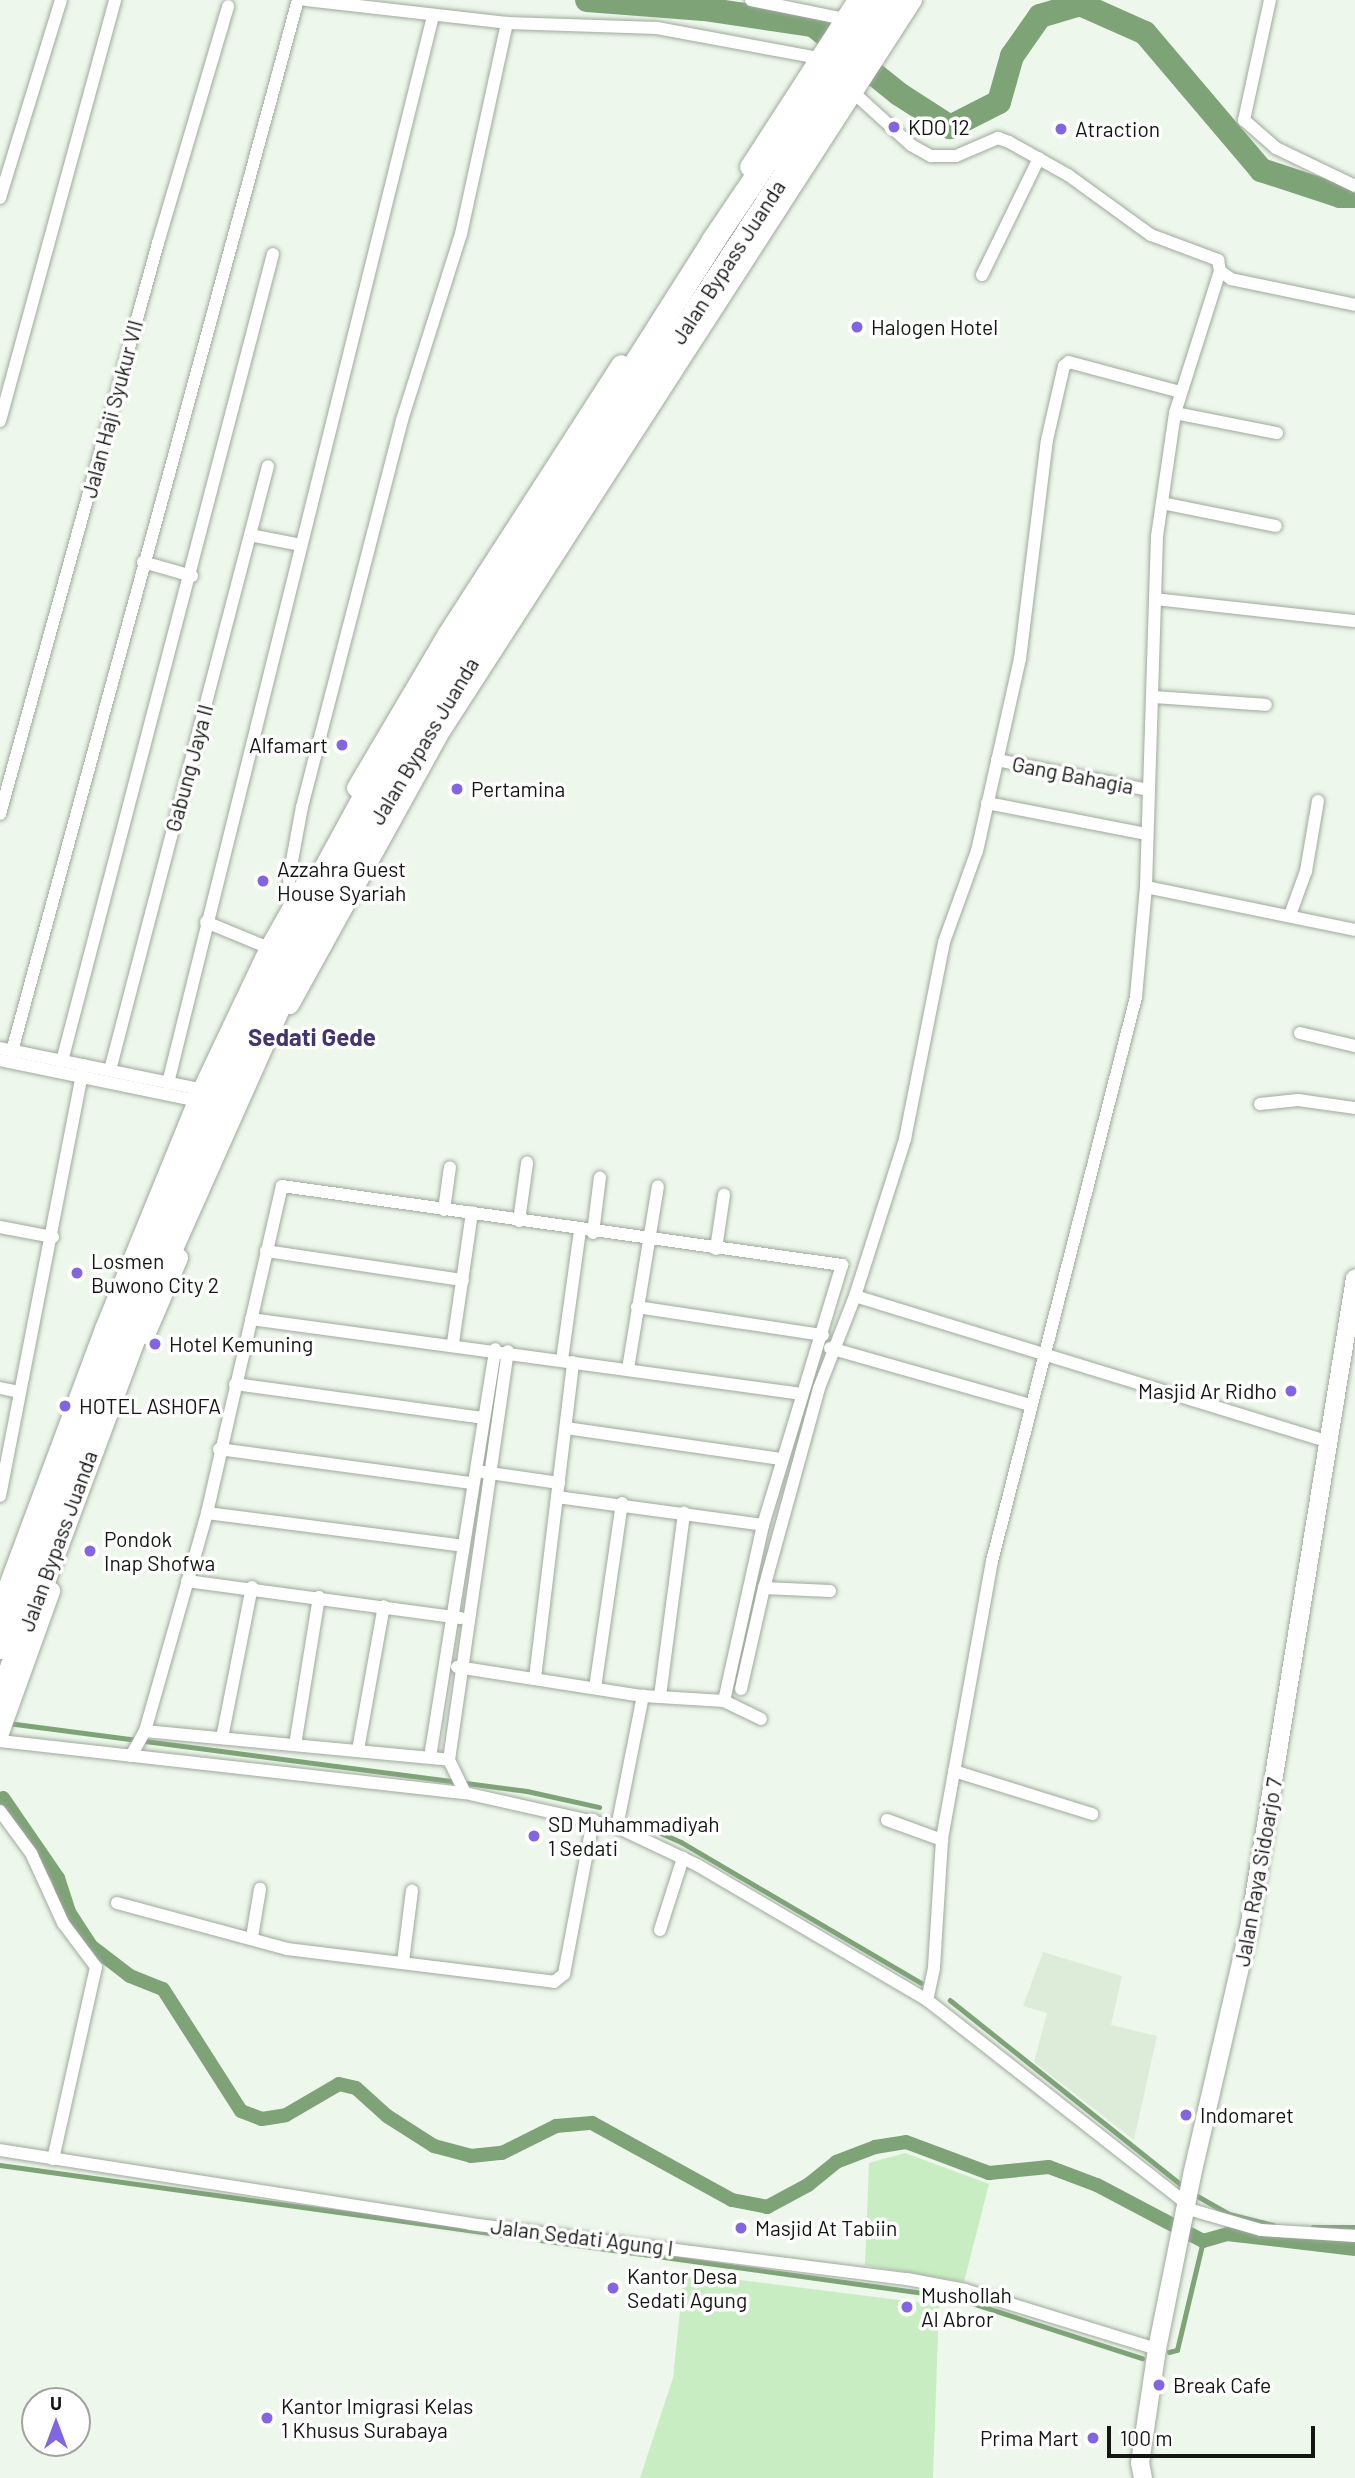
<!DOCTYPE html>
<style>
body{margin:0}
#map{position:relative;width:1355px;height:2478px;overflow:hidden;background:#edf7eb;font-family:Barlow,sans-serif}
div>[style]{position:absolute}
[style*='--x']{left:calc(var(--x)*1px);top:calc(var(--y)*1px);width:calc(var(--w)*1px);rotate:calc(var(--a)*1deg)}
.built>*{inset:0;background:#ddecd9}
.green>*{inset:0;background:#c9edc2}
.stream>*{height:4.5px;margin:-2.25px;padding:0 2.25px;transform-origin:2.25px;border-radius:2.25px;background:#7da376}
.canal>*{height:14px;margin:-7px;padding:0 7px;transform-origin:7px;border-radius:7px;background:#7da376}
.river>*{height:24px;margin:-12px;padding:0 12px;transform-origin:12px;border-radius:12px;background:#7da376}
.roads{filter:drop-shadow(0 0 2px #9fa99d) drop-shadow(0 0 2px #9fa99d)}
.street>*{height:12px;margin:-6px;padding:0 6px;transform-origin:6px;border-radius:6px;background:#fff}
.secondary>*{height:18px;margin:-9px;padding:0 9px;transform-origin:9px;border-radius:9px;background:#fff}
.highway>*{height:23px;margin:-11.5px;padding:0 11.5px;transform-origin:11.5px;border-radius:11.5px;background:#fff}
.dots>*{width:19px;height:19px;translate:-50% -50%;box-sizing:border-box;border:4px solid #fff;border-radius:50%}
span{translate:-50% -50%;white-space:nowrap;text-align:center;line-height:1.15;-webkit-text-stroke:7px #fff;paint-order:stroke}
.poi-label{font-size:21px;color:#131612}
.left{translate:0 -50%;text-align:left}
.right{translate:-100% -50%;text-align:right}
.street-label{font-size:21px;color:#131612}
.quarter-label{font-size:24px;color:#423572;font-weight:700}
.north{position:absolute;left:21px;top:2387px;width:70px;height:70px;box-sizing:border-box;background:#fff;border:2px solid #a1a2a0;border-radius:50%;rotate:0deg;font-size:19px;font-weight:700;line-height:28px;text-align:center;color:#131612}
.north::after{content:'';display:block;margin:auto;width:24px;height:32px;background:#8266e1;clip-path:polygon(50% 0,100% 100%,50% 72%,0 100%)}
.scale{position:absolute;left:1107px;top:2426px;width:208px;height:32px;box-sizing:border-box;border:4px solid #131612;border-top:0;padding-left:9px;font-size:21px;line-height:24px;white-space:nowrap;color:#131612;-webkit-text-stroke:5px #fff;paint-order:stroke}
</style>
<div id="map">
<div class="built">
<div style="clip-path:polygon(1043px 1952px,1122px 1976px,1111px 2025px,1157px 2036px,1134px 2140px,1034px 2062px,1047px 2013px,1023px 2006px)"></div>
</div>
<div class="green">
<div style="clip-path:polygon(905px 2153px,989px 2184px,964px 2282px,865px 2265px,869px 2163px)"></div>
<div style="clip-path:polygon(684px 2273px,939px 2305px,933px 2478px,640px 2478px,673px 2378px)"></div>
</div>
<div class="stream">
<div style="--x:8;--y:1723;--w:523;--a:7.46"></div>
<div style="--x:527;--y:1791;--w:74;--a:12.5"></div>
<div style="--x:631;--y:1820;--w:55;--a:23.7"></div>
<div style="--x:681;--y:1842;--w:278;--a:30.4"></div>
<div style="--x:950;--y:2000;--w:300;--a:38.6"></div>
<div style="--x:0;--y:2165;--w:962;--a:7.89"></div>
<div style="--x:953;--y:2297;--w:199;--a:17.9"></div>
<div style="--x:1194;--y:2194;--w:40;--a:29.7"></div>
<div style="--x:1229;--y:2214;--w:45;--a:14"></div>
<div style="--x:1313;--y:2227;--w:42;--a:0"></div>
<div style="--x:1169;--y:2352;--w:8;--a:-14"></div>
<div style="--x:1177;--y:2350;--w:112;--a:-76.6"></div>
</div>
<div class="canal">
<div style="--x:3;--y:1798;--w:97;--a:55.5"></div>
<div style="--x:58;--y:1878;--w:36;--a:72"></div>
<div style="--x:69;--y:1912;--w:40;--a:57.1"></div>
<div style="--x:91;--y:1946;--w:49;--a:37.6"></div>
<div style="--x:130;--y:1976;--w:35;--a:22"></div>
<div style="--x:163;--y:1989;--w:145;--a:57.4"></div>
<div style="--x:241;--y:2111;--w:22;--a:21"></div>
<div style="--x:262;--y:2119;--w:24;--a:-9"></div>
<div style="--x:286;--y:2115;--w:61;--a:-30.3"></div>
<div style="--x:339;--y:2084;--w:17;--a:13"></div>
<div style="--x:356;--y:2088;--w:42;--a:42.1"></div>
<div style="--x:387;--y:2116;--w:56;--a:32.6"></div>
<div style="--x:434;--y:2146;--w:38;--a:15"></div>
<div style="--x:471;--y:2156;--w:31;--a:-6"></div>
<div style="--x:502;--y:2153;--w:60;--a:-26.6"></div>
<div style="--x:556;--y:2126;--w:36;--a:-5"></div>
<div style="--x:592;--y:2123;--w:160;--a:28.8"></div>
<div style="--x:732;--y:2200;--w:36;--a:11"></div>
<div style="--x:767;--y:2207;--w:47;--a:-28.2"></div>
<div style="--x:808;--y:2185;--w:36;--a:-39"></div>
<div style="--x:836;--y:2162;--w:42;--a:-21"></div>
<div style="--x:875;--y:2147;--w:31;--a:-9"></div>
<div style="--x:906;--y:2142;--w:89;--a:20.5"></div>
<div style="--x:989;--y:2173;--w:60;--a:-5.7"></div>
<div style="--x:1049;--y:2167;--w:51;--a:20.6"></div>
<div style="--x:1097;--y:2185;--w:120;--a:27.8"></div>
<div style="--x:1203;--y:2241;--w:25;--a:-16"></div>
<div style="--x:1227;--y:2234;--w:129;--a:6.7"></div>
</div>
<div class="river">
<div style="--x:587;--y:0;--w:117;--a:4.4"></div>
<div style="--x:704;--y:9;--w:110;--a:8.4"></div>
<div style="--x:813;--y:25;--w:110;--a:38.7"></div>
<div style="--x:899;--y:94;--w:61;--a:32.9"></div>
<div style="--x:950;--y:127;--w:55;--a:-27"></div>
<div style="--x:999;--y:102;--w:48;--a:-74.2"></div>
<div style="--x:1012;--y:56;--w:49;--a:-55"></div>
<div style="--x:1040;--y:16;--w:42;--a:-16.7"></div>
<div style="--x:1080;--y:4;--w:71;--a:24"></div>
<div style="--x:1145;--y:33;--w:180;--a:49.7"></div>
<div style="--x:1261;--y:170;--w:83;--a:18.2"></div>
<div style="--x:1340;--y:196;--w:15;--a:0"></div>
</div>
<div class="roads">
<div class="street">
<div style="--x:306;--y:0;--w:202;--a:6.5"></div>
<div style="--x:507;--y:23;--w:150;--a:1.9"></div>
<div style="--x:657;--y:28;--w:165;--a:10.5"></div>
<div style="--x:751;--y:0;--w:95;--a:11.5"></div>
<div style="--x:1270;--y:0;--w:123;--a:102.2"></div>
<div style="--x:1244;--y:120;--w:43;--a:41.2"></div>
<div style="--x:1276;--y:148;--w:88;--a:25.7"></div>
<div style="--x:854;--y:93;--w:77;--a:42.4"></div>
<div style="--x:911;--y:145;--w:23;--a:29"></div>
<div style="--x:931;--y:156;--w:25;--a:0"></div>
<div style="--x:956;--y:156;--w:46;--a:-23.2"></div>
<div style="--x:998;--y:138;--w:12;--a:20"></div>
<div style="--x:1009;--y:142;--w:68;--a:29.2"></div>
<div style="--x:1068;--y:175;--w:102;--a:35.9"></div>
<div style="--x:1151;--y:235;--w:72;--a:20.5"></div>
<div style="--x:1218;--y:260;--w:11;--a:80"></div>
<div style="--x:1220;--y:271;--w:149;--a:107.6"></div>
<div style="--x:1175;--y:413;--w:124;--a:98.3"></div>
<div style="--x:1157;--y:536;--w:351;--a:91.8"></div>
<div style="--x:1146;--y:887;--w:110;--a:95.2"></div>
<div style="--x:1136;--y:997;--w:582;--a:104.32"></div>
<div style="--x:992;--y:1561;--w:283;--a:100.2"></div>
<div style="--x:942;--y:1840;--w:128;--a:93.6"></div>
<div style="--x:934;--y:1968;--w:33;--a:102"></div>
<div style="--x:0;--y:198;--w:207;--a:-72.9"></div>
<div style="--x:1220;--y:271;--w:14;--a:36"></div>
<div style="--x:1231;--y:279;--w:127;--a:11.8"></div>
<div style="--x:982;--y:275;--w:130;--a:-64"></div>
<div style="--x:1175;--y:413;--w:104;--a:11.1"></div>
<div style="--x:0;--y:421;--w:436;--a:-74.7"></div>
<div style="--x:1162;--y:503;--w:116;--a:11.4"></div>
<div style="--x:250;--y:535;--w:52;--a:11.1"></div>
<div style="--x:143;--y:562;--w:51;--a:15.9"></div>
<div style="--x:1155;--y:599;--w:201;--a:6.3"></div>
<div style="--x:1153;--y:697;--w:113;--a:4"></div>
<div style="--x:997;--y:760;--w:155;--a:11.2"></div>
<div style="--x:987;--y:803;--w:163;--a:11"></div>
<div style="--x:0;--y:814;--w:592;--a:-74.53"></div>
<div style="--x:158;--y:243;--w:247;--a:-73.5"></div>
<div style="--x:1146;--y:887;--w:213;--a:11.6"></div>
<div style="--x:297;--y:901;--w:11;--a:-128"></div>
<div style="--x:290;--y:892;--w:15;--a:-94"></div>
<div style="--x:289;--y:877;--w:71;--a:-79.5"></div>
<div style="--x:302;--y:807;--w:400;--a:-75.5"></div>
<div style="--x:402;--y:420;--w:195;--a:-72.4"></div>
<div style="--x:461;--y:234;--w:216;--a:-77.7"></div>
<div style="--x:1290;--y:915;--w:47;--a:-70"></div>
<div style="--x:1306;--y:871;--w:71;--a:-80.3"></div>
<div style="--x:206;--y:922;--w:68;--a:22.4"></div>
<div style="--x:1300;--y:1033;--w:57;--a:13.3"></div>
<div style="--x:0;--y:1048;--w:213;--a:11.6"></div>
<div style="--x:12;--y:1051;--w:1089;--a:-74.78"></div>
<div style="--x:0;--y:1060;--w:202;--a:11.7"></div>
<div style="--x:62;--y:1061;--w:834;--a:-75.35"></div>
<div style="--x:110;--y:1070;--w:624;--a:-75.34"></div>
<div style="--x:168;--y:1083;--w:1099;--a:-76.05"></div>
<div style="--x:1260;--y:1104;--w:38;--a:-6"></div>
<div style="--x:1298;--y:1100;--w:58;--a:8"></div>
<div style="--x:444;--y:1210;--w:43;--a:-82.1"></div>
<div style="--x:519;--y:1221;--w:59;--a:-82.1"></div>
<div style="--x:0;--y:1227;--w:54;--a:10.7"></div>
<div style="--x:593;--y:1233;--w:56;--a:-82.9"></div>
<div style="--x:716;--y:1249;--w:55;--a:-81.6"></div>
<div style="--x:266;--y:1251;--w:199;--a:8.4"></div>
<div style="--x:855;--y:1296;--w:497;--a:17.1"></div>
<div style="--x:637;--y:1307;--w:188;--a:8.6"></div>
<div style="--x:251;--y:1319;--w:556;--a:7.75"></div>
<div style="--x:453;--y:1343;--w:132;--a:-81.7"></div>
<div style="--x:830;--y:1348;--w:208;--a:15.9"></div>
<div style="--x:562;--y:1360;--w:131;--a:-82.1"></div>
<div style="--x:628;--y:1369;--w:185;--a:-80.7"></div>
<div style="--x:235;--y:1384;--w:250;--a:7.8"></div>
<div style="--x:0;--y:1388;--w:19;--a:12"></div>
<div style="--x:566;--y:1428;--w:217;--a:8.2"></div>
<div style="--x:219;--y:1449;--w:255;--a:7.7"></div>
<div style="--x:483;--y:1472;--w:77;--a:8.2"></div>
<div style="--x:0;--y:1496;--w:439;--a:-79"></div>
<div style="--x:557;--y:1497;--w:208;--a:7.7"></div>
<div style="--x:207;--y:1513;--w:258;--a:7.3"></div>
<div style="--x:187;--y:1581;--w:276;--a:7.7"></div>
<div style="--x:830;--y:1591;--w:66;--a:-177.4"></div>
<div style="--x:764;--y:1588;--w:207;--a:-74.6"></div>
<div style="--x:819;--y:1388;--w:99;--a:-68.6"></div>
<div style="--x:855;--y:1296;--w:165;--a:-72.3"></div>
<div style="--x:905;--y:1139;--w:201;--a:-78.8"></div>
<div style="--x:944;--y:942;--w:97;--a:-70.1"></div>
<div style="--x:977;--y:851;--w:197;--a:-77.4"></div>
<div style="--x:1020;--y:659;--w:221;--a:-83"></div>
<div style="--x:1047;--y:440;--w:76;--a:-77.1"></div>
<div style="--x:1064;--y:366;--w:6;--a:-39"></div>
<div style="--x:1069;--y:362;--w:115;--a:15.1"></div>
<div style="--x:457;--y:1667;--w:188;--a:8.9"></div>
<div style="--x:643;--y:1696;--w:81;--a:3.5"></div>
<div style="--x:724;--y:1701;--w:41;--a:25.9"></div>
<div style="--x:535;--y:1678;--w:318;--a:-83.1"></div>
<div style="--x:595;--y:1688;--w:187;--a:-81.7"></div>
<div style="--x:741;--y:1689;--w:104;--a:-77.2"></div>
<div style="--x:660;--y:1696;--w:185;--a:-82.5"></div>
<div style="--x:145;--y:1731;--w:305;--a:5.4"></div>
<div style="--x:222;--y:1738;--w:154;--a:-78.8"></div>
<div style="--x:0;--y:1741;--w:468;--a:6.4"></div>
<div style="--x:465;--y:1793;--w:156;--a:12.6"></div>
<div style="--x:617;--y:1827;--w:89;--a:25.4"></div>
<div style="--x:697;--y:1865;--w:267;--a:30.4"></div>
<div style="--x:927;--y:2000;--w:329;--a:38.1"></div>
<div style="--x:295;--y:1745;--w:150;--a:-80.8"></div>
<div style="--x:358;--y:1750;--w:146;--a:-79.8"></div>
<div style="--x:131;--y:1756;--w:29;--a:-61"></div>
<div style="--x:145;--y:1731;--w:227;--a:-74.1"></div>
<div style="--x:207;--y:1513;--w:335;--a:-77.1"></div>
<div style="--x:282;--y:1186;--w:566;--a:8.03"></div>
<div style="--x:842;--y:1265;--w:272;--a:106.9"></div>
<div style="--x:763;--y:1525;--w:180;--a:102.5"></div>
<div style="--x:430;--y:1757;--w:413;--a:-80.9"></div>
<div style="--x:954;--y:1771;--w:145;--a:17.3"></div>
<div style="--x:465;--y:1793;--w:37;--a:-116"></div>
<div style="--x:449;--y:1760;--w:413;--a:-81.8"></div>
<div style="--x:0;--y:1811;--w:52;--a:53.6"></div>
<div style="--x:31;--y:1853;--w:77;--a:65.4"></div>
<div style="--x:63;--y:1923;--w:55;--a:53.1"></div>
<div style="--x:96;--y:1967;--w:197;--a:102.6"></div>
<div style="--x:887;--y:1820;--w:59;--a:20"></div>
<div style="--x:617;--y:1827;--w:134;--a:-78.8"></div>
<div style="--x:117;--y:1903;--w:176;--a:15.1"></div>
<div style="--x:287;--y:1949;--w:269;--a:7"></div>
<div style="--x:554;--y:1982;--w:13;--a:-39"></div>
<div style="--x:564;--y:1974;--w:157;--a:-79.3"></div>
<div style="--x:660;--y:1930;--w:76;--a:-72.3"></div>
<div style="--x:252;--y:1937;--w:49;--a:-80.5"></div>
<div style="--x:403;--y:1962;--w:72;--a:-82.8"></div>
<div style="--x:0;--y:2150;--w:476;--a:8.9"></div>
<div style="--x:470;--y:2224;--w:440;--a:7.2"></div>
<div style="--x:907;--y:2279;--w:59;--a:10.7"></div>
<div style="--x:965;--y:2290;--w:201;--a:17.1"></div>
<div style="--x:1185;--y:2208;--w:79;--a:16.1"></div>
<div style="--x:1261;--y:2230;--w:94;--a:3.7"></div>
</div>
<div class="secondary">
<div style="--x:749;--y:167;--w:199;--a:-57.1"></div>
<div style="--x:356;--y:788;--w:179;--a:-59.4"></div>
<div style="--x:447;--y:634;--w:321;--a:-57.2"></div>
<div style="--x:290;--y:1005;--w:314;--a:-61.1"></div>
<div style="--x:442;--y:730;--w:869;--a:-57.17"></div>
<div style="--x:146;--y:1335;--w:84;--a:-66.8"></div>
<div style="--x:0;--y:1607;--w:297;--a:-69.5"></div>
<div style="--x:104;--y:1329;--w:259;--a:-67.8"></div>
<div style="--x:202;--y:1089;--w:156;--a:-64.6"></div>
<div style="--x:269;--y:948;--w:73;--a:-60.6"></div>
<div style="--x:0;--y:1733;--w:151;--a:-70.2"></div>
<div style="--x:1143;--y:2478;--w:15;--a:-101"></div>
<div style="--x:1140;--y:2463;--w:115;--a:-81.5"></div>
<div style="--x:1157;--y:2349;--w:177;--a:-78.6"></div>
<div style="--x:1192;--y:2175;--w:259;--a:-77"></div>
<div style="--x:1250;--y:1923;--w:653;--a:-80.75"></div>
</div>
<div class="highway">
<div style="--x:0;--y:1647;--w:428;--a:-69.4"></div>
<div style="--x:151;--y:1246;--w:243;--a:-66.5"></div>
<div style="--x:248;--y:1023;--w:171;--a:-63.6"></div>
<div style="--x:324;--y:870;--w:102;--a:-61.4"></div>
<div style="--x:373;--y:780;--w:253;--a:-58.1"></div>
<div style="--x:507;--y:565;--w:385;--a:-57.6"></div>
<div style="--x:713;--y:240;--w:290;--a:-56"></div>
<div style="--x:0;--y:1697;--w:421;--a:-69.6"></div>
<div style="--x:147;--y:1302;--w:371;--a:-66"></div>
<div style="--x:298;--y:963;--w:192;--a:-61.3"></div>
<div style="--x:390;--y:795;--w:256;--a:-58.9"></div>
<div style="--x:522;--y:576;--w:688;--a:-56.79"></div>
</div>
</div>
<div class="dots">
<div style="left:894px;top:127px;background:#8266e1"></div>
<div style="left:1061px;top:129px;background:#8266e1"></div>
<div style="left:857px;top:327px;background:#8266e1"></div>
<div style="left:342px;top:745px;background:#8266e1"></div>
<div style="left:457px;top:789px;background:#8266e1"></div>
<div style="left:263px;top:881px;background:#8266e1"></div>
<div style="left:77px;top:1273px;background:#8266e1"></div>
<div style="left:155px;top:1344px;background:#8266e1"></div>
<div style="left:1291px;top:1391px;background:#8266e1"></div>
<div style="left:65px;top:1406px;background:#8266e1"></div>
<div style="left:90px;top:1551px;background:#8266e1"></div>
<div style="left:534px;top:1836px;background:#8266e1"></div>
<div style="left:1186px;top:2115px;background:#8266e1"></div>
<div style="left:741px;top:2228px;background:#8266e1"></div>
<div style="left:613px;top:2288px;background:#8266e1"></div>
<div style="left:907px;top:2307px;background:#8266e1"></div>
<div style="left:1159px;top:2385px;background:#8266e1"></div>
<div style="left:267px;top:2418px;background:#8266e1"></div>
<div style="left:1093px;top:2438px;background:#8266e1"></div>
</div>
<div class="poi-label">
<span class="left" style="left:908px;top:127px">KDO 12</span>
<span class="left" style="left:1075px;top:129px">Atraction</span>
<span class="left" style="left:871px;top:327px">Halogen Hotel</span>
<span class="right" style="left:328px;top:745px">Alfamart</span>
<span class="left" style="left:471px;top:789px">Pertamina</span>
<span class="left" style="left:277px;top:881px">Azzahra Guest<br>House Syariah</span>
<span class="left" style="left:91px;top:1273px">Losmen<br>Buwono City 2</span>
<span class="left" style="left:169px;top:1344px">Hotel Kemuning</span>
<span class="right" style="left:1277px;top:1391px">Masjid Ar Ridho</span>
<span class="left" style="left:79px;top:1406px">HOTEL ASHOFA</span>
<span class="left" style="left:104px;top:1551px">Pondok<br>Inap Shofwa</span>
<span class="left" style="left:548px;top:1836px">SD Muhammadiyah<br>1 Sedati</span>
<span class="left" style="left:1200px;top:2115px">Indomaret</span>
<span class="left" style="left:755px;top:2228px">Masjid At Tabiin</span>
<span class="left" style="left:627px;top:2288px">Kantor Desa<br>Sedati Agung</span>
<span class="left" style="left:921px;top:2307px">Mushollah<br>Al Abror</span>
<span class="left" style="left:1173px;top:2385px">Break Cafe</span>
<span class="left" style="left:281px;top:2418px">Kantor Imigrasi Kelas<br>1 Khusus Surabaya</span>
<span class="right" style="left:1079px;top:2438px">Prima Mart</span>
</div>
<div class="street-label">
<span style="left:728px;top:262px;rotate:-57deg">Jalan Bypass Juanda</span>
<span style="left:112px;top:409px;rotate:-75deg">Jalan Haji Syukur VII</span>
<span style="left:424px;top:741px;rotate:-59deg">Jalan Bypass Juanda</span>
<span style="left:189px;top:768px;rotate:-75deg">Gabung Jaya II</span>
<span style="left:1073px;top:775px;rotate:11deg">Gang Bahagia</span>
<span style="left:58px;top:1541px;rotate:-70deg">Jalan Bypass Juanda</span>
<span style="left:1258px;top:1872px;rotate:-80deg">Jalan Raya Sidoarjo 7</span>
<span style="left:582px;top:2237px;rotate:7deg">Jalan Sedati Agung I</span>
</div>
<div class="quarter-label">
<span style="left:312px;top:1037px">Sedati Gede</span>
</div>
<div class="north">U</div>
<div class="scale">100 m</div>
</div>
